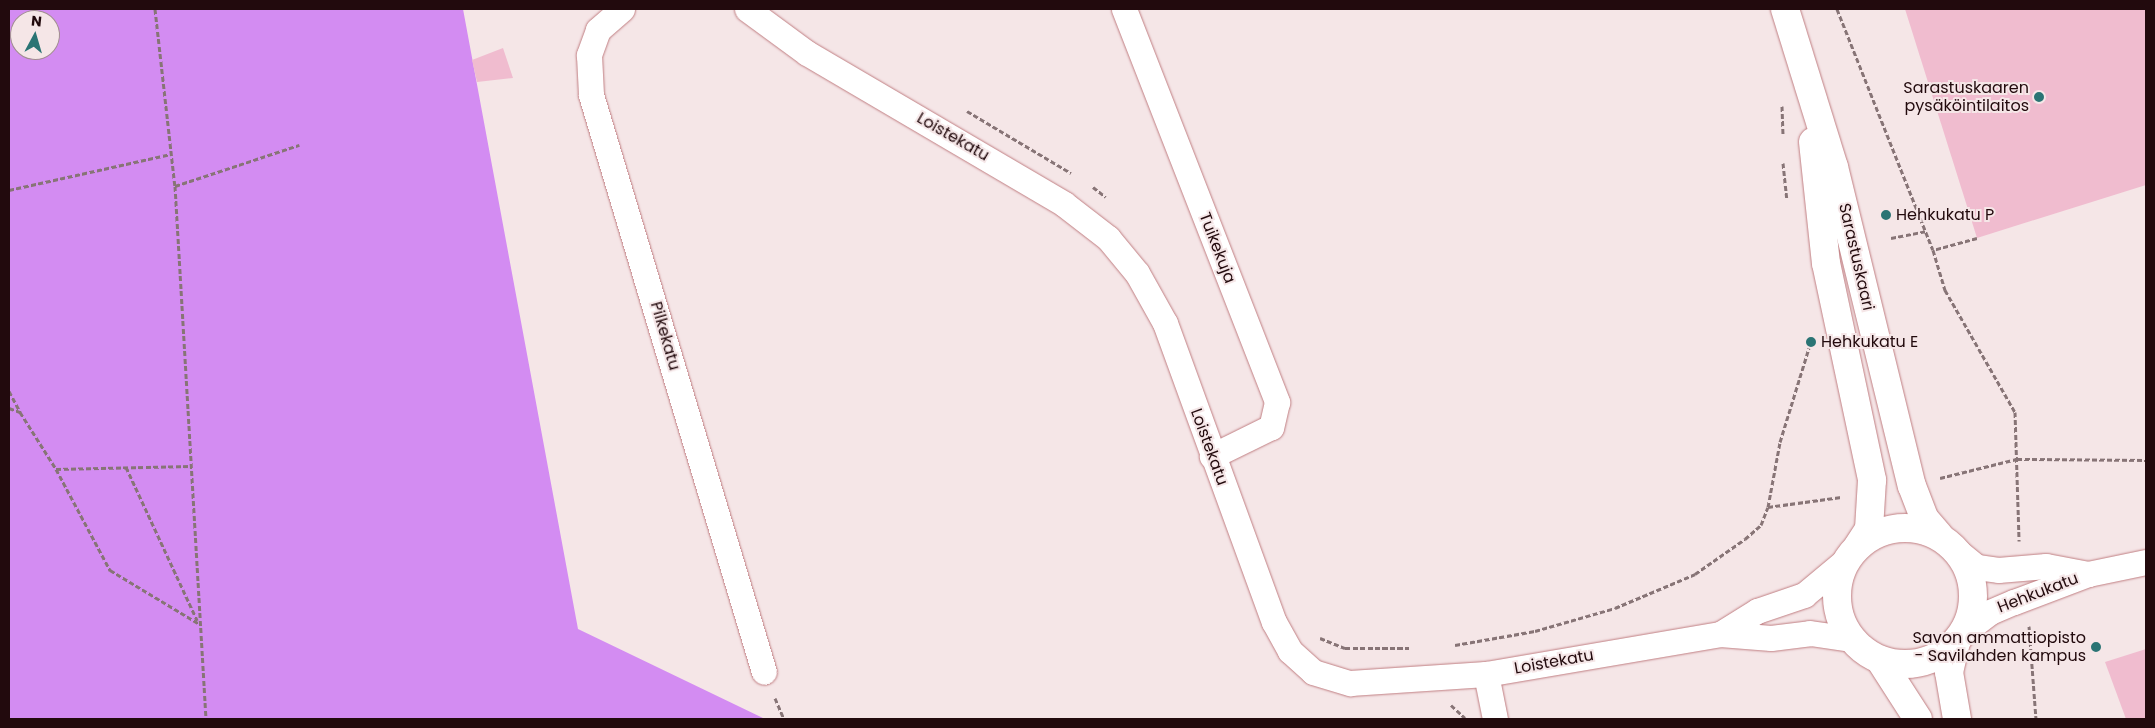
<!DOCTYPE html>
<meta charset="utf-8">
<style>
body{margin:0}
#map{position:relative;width:2155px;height:728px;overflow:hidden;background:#f5e6e7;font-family:Poppins,sans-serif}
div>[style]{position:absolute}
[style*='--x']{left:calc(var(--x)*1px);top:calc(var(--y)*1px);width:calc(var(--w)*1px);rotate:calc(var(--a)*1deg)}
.forest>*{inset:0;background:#d38cf2}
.building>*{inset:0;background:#f0bccf}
.path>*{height:3px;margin-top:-1.5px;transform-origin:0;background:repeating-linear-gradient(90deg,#877476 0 5px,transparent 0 7.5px)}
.roads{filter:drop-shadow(0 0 1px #c07e82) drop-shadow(0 0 1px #c07e82)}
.minor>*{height:25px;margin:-12.5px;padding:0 12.5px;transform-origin:12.5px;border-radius:12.5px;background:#fff}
.tertiary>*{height:28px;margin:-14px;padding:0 14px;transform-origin:14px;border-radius:14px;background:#fff}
.tertiary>.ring{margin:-14px;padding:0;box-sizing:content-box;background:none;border:28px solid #fff;border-radius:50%}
.dots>*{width:14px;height:14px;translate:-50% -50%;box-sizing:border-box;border:2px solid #f5e6e7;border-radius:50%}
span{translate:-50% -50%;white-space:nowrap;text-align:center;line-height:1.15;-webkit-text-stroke:4px #f5e6e7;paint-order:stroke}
.poi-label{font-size:16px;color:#220a0d}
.right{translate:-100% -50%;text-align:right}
.left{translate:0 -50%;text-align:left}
.street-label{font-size:16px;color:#220a0d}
.frame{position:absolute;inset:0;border:10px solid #220a0d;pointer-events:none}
.north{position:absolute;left:10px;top:10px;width:50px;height:50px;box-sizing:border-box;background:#f5e6e7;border:1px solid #a18e90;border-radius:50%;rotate:6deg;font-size:14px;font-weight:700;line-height:20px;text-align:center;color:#220a0d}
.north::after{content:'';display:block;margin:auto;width:18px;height:22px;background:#2a7474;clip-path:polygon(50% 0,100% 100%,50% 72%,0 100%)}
</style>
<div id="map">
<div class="forest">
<div style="clip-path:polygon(evenodd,9px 9px,463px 9px,578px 629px,765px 719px,9px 719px,9px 9px,20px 20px,50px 20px,50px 50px,20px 50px,20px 20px)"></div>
</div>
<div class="building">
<div style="clip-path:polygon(1905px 9px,2146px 9px,2146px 185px,1977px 238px)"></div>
<div style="clip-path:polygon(503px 48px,513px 78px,477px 82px,472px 60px)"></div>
<div style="clip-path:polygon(2146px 649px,2146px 719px,2126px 719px,2105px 662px)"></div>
</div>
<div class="path">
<div style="--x:155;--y:9;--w:178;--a:83.6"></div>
<div style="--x:175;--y:186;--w:534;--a:86.67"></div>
<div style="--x:1837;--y:9;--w:259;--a:68.3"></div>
<div style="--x:1782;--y:106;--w:29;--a:88"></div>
<div style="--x:967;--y:111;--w:121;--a:30.8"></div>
<div style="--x:1783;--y:163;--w:36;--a:84"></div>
<div style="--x:175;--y:186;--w:131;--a:-18.3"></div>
<div style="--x:1093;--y:187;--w:16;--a:38"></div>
<div style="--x:9;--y:190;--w:166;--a:-12.5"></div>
<div style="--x:1891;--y:238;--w:36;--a:-11"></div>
<div style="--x:1977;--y:238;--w:46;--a:164.7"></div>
<div style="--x:1933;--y:250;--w:42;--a:73.3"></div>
<div style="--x:1945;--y:290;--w:141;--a:60.2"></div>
<div style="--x:2015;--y:412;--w:129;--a:88.2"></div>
<div style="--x:9;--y:391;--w:24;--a:62"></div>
<div style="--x:9;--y:408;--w:12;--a:20"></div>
<div style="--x:20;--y:412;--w:67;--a:57.7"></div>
<div style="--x:56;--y:469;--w:115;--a:61.9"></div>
<div style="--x:110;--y:570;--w:103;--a:31.1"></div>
<div style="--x:126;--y:467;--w:169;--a:65.1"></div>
<div style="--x:56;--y:469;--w:135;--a:-1.3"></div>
<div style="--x:1940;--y:478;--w:79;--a:-13.9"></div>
<div style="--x:2017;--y:459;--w:129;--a:0.4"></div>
<div style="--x:1768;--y:507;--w:66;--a:-79.5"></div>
<div style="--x:1780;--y:442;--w:106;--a:-72.9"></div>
<div style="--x:2029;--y:626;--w:93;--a:85.7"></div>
<div style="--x:1320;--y:638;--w:27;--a:22"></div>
<div style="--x:1345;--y:648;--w:64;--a:0"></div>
<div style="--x:1455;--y:645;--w:81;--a:-9.9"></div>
<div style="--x:1535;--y:631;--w:83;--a:-16"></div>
<div style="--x:1615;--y:608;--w:87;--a:-23"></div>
<div style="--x:1695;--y:574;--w:61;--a:-35"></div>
<div style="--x:1745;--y:539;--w:21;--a:-41"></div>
<div style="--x:1761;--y:525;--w:19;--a:-69"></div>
<div style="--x:1768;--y:507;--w:74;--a:-7.8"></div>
<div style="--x:775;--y:698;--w:23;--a:67"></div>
<div style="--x:1451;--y:705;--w:19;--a:43"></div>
</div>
<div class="roads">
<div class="minor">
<div style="--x:622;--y:9;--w:32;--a:139"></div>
<div style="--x:598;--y:30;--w:27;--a:110"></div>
<div style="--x:589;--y:55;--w:40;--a:87.1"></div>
<div style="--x:591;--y:95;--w:602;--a:73.31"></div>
<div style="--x:747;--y:9;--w:74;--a:36.3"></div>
<div style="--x:807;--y:53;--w:298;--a:30.4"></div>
<div style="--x:1064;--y:204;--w:56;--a:37.7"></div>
<div style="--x:1108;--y:238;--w:45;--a:50.4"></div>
<div style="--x:1137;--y:273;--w:57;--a:60.8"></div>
<div style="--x:1165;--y:323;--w:318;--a:70"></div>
<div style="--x:1274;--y:622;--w:33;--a:61"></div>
<div style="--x:1290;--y:651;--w:31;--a:42"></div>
<div style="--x:1313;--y:672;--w:39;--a:17"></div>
<div style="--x:1350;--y:683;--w:136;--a:-3.8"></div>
<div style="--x:1486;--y:674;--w:237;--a:-9.7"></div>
<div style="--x:1720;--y:634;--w:51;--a:4.5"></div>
<div style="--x:1771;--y:638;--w:39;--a:-7"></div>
<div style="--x:1810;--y:633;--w:41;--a:8.3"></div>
<div style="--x:1124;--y:9;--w:422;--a:68.7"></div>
<div style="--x:1277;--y:402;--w:26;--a:103"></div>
<div style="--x:1271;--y:427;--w:66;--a:153.8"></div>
<div style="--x:1957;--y:551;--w:26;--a:39"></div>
<div style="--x:1977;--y:567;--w:21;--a:8"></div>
<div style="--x:1998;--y:570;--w:48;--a:-4.8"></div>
<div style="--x:2046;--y:566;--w:43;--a:10.8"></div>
<div style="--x:1965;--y:631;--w:31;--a:-37"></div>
<div style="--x:1990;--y:612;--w:26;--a:-23"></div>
<div style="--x:2014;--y:602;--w:79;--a:-20.7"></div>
<div style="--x:2088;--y:574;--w:59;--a:-11.7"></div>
<div style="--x:1720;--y:634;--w:44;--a:-31.9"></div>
<div style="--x:1757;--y:611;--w:50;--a:-18.8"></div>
<div style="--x:1804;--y:595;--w:55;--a:-39.8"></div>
<div style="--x:1486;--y:674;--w:46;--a:78.7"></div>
</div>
<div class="tertiary">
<div style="--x:1785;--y:9;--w:165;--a:72.8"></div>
<div style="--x:1834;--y:167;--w:328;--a:76.3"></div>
<div style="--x:1912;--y:486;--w:34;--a:69"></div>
<div style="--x:1924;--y:518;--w:23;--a:49"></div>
<div style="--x:1813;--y:142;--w:122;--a:83.9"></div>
<div style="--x:1826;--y:263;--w:222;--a:78"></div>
<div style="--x:1872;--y:480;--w:49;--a:93.5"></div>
<div style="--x:1869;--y:529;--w:20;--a:123"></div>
<div class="ring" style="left:1837px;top:528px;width:108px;height:108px"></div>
<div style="--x:1956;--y:642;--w:31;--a:103"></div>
<div style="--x:1949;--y:672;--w:48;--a:80.3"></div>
<div style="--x:1880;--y:660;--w:70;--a:57.2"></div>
</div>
</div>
<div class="dots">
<div style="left:2039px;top:97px;background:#2a7474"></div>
<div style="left:1886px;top:215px;background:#2a7474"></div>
<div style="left:1811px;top:342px;background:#2a7474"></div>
<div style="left:2096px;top:647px;background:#2a7474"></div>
</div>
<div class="poi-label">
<span class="right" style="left:2029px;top:97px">Sarastuskaaren<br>pysäköintilaitos</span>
<span class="left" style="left:1896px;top:215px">Hehkukatu P</span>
<span class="left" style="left:1821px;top:342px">Hehkukatu E</span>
<span class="right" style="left:2086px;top:647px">Savon ammattiopisto<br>- Savilahden kampus</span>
</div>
<div class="street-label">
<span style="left:953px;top:137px;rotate:30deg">Loistekatu</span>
<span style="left:1217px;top:248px;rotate:69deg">Tuikekuja</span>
<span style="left:1856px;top:257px;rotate:77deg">Sarastuskaari</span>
<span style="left:665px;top:336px;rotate:74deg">Pilkekatu</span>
<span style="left:1209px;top:447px;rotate:70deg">Loistekatu</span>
<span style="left:2038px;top:593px;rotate:-21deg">Hehkukatu</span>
<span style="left:1554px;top:662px;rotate:-10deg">Loistekatu</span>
</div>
<div class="frame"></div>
<div class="north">N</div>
</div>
